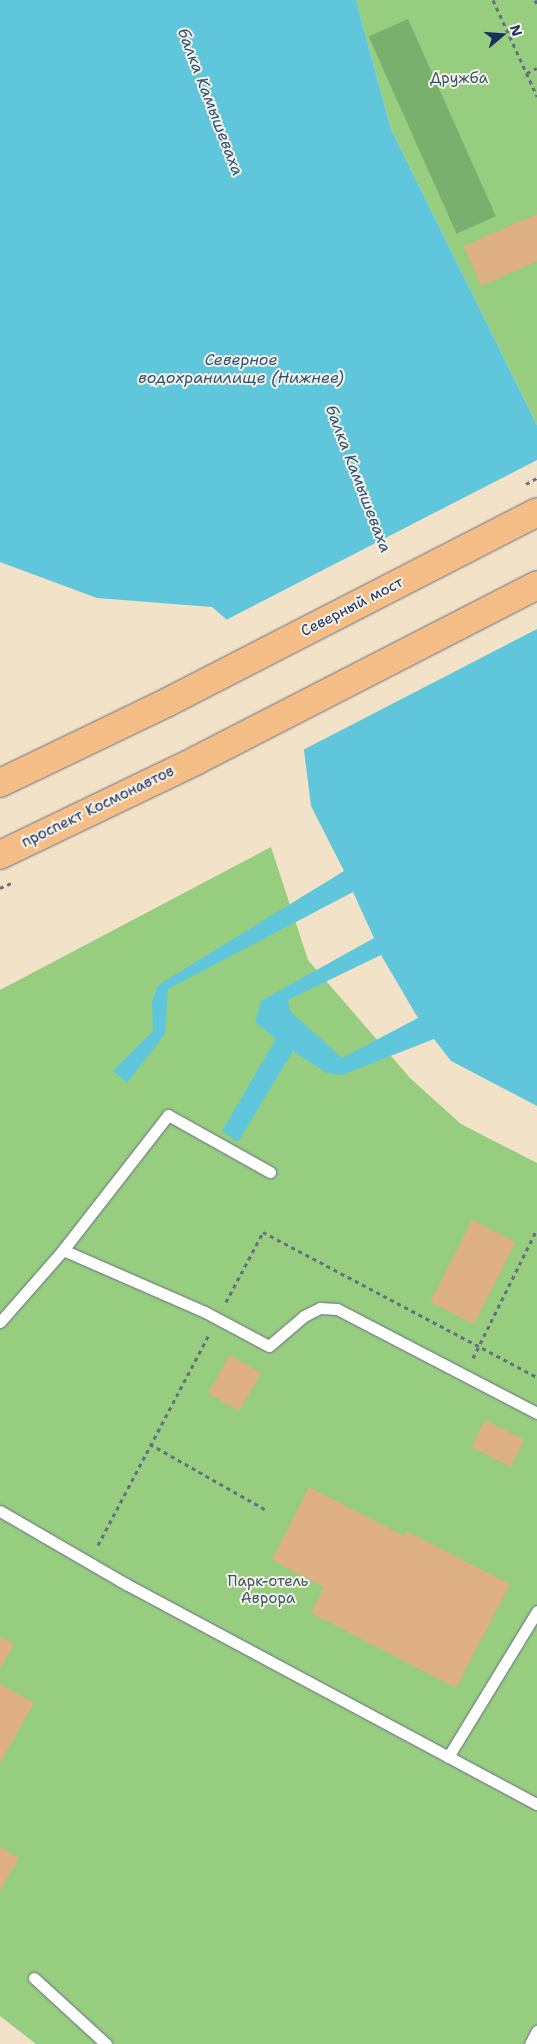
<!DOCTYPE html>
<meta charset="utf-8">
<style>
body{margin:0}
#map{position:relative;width:537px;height:2044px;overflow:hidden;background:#f2e2c7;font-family:"Shantell Sans",sans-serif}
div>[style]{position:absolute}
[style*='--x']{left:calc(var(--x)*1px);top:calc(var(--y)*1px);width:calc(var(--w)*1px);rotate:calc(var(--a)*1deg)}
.green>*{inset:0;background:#97cd7f}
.forest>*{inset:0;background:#79b06e;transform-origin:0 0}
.water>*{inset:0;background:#60c6dc}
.pier>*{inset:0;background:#f2e2c7}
.building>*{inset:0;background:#deb083;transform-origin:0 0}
.path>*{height:3px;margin-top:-1.5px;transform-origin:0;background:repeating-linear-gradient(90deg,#666e83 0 4px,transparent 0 8px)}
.roads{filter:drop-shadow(0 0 1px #666e83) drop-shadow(0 0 1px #666e83)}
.lane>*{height:11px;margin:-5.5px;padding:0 5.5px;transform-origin:5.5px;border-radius:5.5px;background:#fff}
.primary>*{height:28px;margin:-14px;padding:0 14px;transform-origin:14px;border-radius:14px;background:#f6be87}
span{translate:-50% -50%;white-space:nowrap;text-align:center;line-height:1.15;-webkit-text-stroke:4px #f7f3e8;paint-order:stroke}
.park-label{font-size:15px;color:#3a5666}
.street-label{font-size:15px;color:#1b2f5e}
.water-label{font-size:16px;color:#2c557e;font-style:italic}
.north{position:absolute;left:477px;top:10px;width:50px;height:50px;-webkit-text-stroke:4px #f7f3e8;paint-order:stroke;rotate:72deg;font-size:14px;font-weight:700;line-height:20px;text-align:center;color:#1b2f5e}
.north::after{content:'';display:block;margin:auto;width:18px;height:22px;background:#1b2f5e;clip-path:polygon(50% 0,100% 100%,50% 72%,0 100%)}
</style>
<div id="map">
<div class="green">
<div style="clip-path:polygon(356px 0,537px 0,537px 425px,391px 129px)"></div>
<div style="clip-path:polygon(271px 847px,308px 960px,410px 1078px,461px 1124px,537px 1163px,537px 2044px,36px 2044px,0 2016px,0 990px)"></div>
</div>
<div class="forest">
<div style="left:408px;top:19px;width:216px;height:43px;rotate:66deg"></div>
</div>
<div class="water">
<div style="clip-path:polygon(evenodd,0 0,356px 0,391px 129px,537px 425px,537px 1106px,451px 1061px,434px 1039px,342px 1075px,327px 1073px,293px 1051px,238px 1142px,222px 1131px,276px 1039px,255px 1022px,261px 1001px,374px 938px,353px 892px,168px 989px,165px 1034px,127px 1083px,113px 1071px,153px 1031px,152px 1002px,157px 986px,344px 871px,311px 806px,295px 678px,212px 607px,97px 598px,0 562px,0 0,381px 955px,418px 1018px,342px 1058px,290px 1011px,288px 1000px,381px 955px)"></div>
</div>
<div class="pier">
<div style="clip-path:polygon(537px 460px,537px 629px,301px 751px,292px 679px,224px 621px)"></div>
</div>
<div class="building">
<div style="clip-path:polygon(537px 214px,537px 261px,481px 286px,464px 246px)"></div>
<div style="left:472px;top:1220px;width:49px;height:92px;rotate:27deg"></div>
<div style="left:230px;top:1355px;width:36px;height:44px;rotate:30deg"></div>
<div style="left:485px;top:1420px;width:44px;height:30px;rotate:27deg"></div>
<div style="clip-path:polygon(309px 1487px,404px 1536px,406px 1531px,510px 1584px,456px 1688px,311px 1613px,324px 1587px,272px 1560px)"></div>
<div style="clip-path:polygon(0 1637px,14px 1644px,0 1669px)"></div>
<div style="clip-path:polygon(0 1684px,34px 1703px,0 1763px)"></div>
<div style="clip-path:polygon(0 1847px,19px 1858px,0 1891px)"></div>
</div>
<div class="path">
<div style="--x:493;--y:0;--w:106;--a:65.4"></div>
<div style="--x:535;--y:0;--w:4;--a:63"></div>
<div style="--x:527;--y:73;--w:11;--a:-27"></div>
<div style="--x:526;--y:484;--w:13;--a:-29"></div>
<div style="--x:0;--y:888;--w:12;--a:-24"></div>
<div style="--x:226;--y:1302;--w:79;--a:-62.1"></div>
<div style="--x:263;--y:1232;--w:310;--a:27.9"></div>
<div style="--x:473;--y:1358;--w:144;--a:-63.6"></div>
<div style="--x:150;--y:1444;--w:133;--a:29.6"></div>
<div style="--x:98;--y:1545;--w:236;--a:-62.2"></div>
</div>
<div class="roads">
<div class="lane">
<div style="--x:63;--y:1250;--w:155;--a:23.6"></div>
<div style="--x:205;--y:1312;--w:72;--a:28"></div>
<div style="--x:269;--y:1346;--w:46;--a:-40.6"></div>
<div style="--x:304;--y:1316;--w:18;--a:-27"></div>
<div style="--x:320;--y:1308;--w:17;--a:3"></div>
<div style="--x:337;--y:1309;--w:225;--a:27.5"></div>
<div style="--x:0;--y:1322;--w:96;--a:-48.8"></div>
<div style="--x:63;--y:1250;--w:171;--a:-52.1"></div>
<div style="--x:168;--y:1115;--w:117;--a:29.2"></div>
<div style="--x:0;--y:1511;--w:146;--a:30.1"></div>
<div style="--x:126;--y:1584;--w:466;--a:28.2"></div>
<div style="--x:448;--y:1757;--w:171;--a:-58.6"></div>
<div style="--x:34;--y:1978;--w:98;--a:42.5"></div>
<div style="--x:530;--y:2044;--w:15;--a:-62"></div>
</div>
<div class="primary">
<div style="--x:0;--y:783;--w:187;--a:-25.7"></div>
<div style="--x:168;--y:702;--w:415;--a:-27.2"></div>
<div style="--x:0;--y:855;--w:219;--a:-25.7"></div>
<div style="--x:197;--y:760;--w:382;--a:-27.2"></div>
</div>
</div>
<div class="park-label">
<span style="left:459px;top:79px">Дружба</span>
<span style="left:268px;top:1590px">Парк-отель<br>Аврора</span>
</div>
<div class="street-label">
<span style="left:352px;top:607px;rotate:-27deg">Северный мост</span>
<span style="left:98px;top:807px;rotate:-26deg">проспект Космонавтов</span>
</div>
<div class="water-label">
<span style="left:210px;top:102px;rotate:69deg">балка Камышеваха</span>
<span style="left:241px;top:369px">Северное<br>водохранилище (Нижнее)</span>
<span style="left:358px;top:479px;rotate:69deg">балка Камышеваха</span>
</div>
<div class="north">N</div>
</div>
